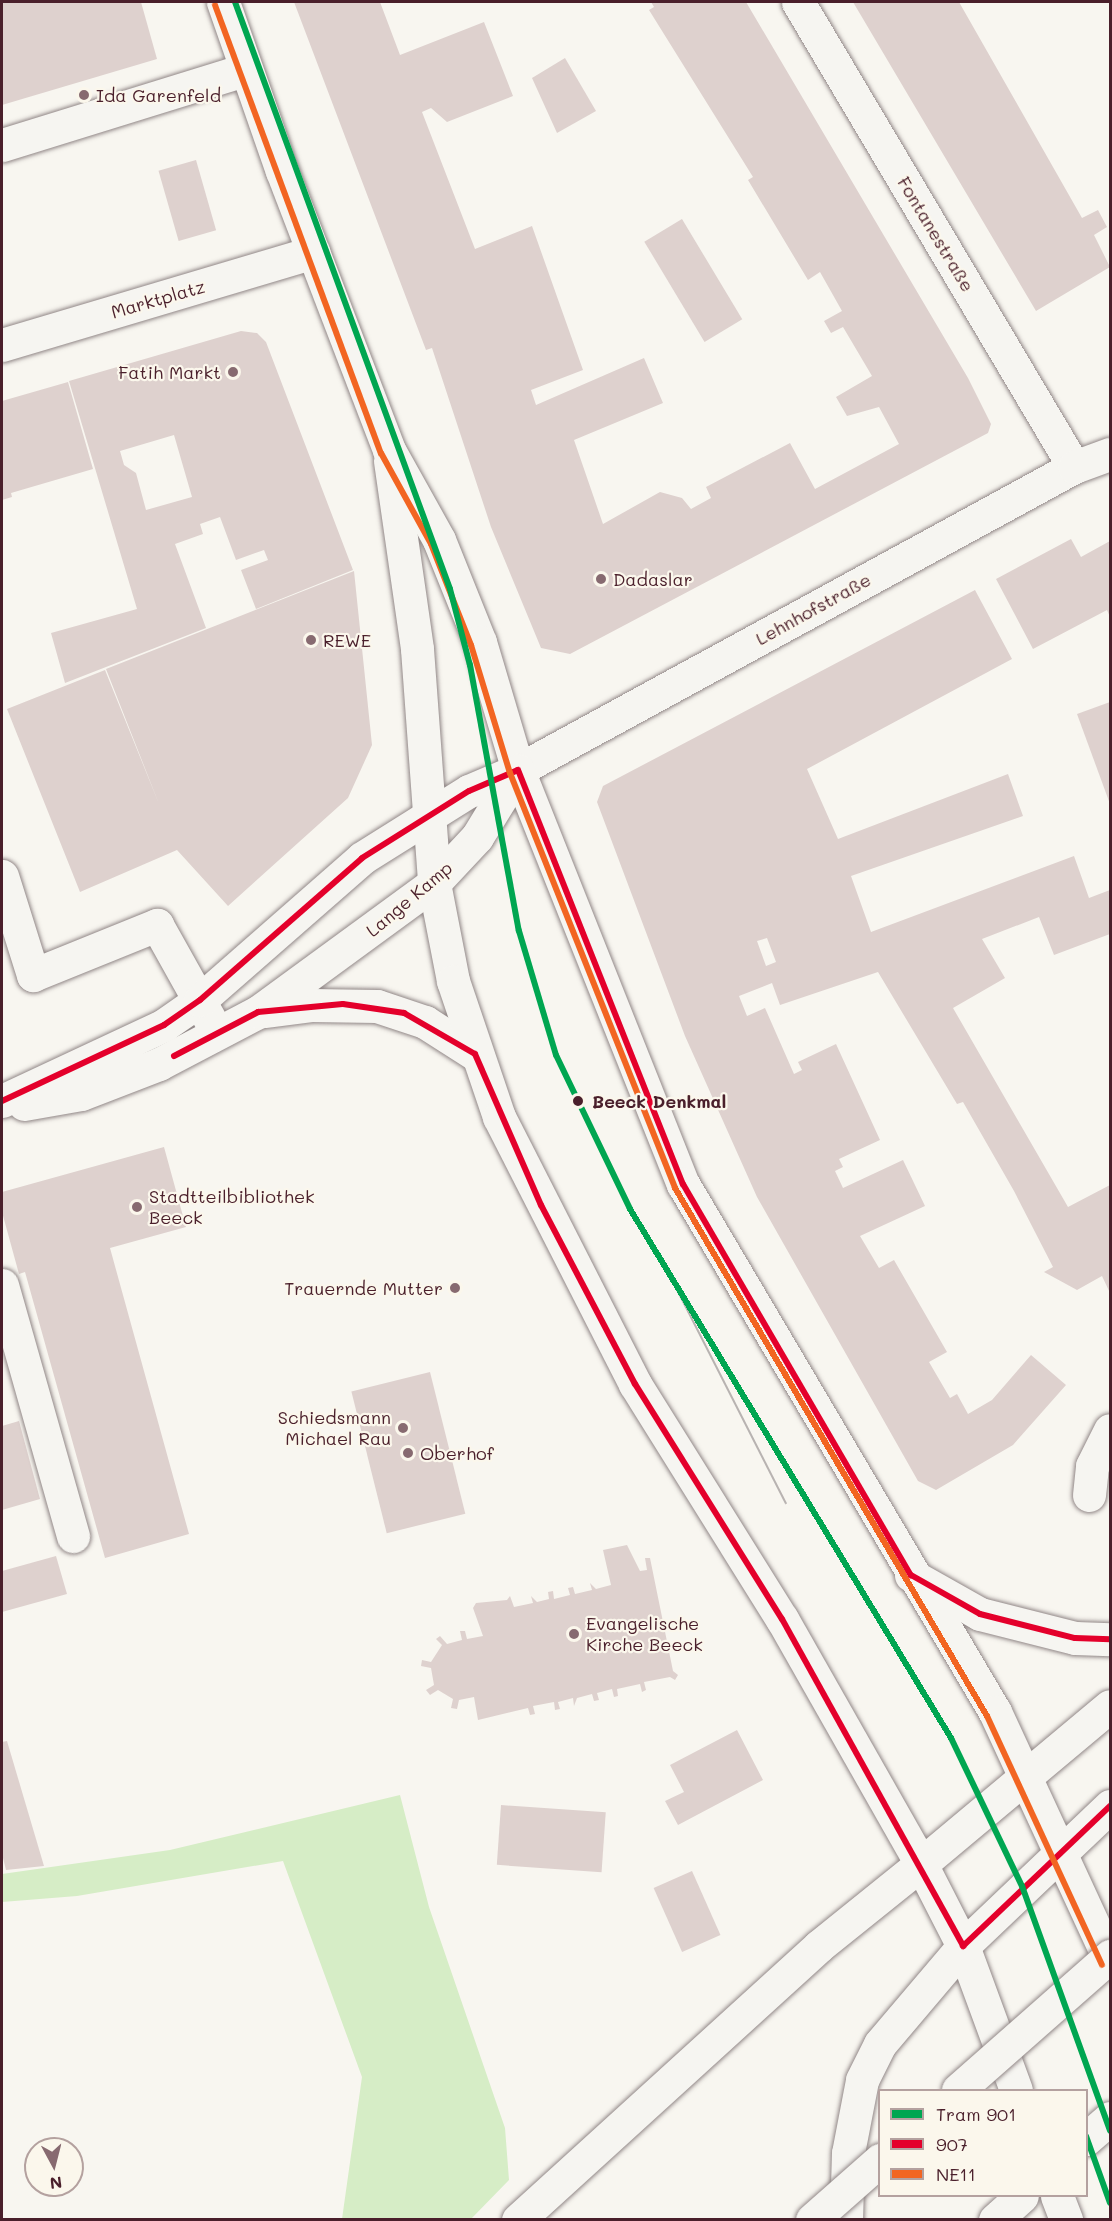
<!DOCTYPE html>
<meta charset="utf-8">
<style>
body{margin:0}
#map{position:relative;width:1112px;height:2221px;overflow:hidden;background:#f8f6f0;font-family:Mali,sans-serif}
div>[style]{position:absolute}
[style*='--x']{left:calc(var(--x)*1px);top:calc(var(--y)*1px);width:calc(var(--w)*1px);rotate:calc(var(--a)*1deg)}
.green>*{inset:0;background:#d6edc6}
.building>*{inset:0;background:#ded1ce;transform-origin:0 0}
.roads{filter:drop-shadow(0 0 2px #918787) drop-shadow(0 0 2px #918787)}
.minor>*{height:33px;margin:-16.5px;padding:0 16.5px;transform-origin:16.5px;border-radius:16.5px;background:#f6f5f1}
.major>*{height:33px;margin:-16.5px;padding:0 16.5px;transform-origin:16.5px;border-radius:16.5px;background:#f6f5f1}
.highway>*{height:33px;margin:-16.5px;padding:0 16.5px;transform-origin:16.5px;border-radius:16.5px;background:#f6f5f1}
.tram>*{height:1.5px;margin:-0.75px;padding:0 0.75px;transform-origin:0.75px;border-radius:0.75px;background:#b8b3b1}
.bridges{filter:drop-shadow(0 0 2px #918787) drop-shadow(0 0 2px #918787)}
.highway-bridge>*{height:33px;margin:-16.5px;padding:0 16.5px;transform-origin:16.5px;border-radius:16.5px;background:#f6f5f1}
.bus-1>*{height:6px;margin:-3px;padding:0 3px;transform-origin:3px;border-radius:3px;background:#e4002b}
.bus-2>*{height:6px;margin:-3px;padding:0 3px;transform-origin:3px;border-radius:3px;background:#f26522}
.tram-1>*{height:6px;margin:-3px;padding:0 3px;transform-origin:3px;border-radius:3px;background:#00a651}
.dots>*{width:16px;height:16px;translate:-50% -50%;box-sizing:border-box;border:3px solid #fbf7ec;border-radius:50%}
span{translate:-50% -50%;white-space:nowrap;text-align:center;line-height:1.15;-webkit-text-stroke:4.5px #fbf7ec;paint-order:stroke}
.poi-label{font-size:18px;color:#4a1f2b}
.left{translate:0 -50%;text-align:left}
.right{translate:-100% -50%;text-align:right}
.street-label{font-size:18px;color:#4a1f2b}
.stop-label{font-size:18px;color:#4a1f2b;font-weight:700}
.frame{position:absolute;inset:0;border:3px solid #4a1f2b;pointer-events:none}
.legend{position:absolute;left:878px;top:2089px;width:210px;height:108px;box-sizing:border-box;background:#fbf7ec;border:2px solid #b4a19f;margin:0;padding:8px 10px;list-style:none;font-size:18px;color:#4a1f2b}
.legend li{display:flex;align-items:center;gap:12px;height:30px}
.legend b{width:30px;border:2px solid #b4a19f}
.north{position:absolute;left:24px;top:2137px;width:60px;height:60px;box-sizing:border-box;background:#fbf7ec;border:2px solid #b4a19f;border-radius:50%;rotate:173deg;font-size:16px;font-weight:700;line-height:24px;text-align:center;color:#4a1f2b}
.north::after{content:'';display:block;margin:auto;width:21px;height:27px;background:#876a70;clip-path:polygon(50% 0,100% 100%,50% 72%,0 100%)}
</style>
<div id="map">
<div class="green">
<div style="clip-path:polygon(400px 1795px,429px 1907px,505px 2128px,509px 2180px,471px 2219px,342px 2219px,362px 2077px,283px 1861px,77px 1896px,2px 1902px,2px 1874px,170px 1850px)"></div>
</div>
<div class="building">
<div style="clip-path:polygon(2px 2px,141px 2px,157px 59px,2px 105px)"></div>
<div style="clip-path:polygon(294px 2px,380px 2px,400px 55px,484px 22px,513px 96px,447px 122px,431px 108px,422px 112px,475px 249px,532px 226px,583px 370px,531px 390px,536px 405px,644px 358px,663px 403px,574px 440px,603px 524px,660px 492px,682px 498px,691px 509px,711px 498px,706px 487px,790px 443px,815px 489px,899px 444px,879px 407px,847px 416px,836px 397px,872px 376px,843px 327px,831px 333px,824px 321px,842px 311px,820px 272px,808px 280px,748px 180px,753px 177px,649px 10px,654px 7px,651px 2px,746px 2px,968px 378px,991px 424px,988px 433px,570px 654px,541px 648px,491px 527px,432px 348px,426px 350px)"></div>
<div style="clip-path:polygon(853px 2px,959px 2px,1082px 218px,1098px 210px,1107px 227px,1094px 235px,1110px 267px,1036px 311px)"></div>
<div style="clip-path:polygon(565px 58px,596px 111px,557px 133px,532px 78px)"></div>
<div style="left:196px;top:160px;width:73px;height:39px;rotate:74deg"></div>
<div style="left:682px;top:219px;width:117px;height:44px;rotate:59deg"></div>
<div style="clip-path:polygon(evenodd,241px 331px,257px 333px,266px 342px,353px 570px,256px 609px,241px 570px,268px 560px,264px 550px,236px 560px,220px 517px,200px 524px,203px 534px,175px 544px,206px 628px,65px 683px,51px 633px,137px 609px,69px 381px,241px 331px,174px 435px,192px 497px,146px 510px,136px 473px,124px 465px,120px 451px,174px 435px)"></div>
<div style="clip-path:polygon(68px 382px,93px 469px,11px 493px,12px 497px,2px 500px,2px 401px)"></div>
<div style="clip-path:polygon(1071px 539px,1081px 557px,1110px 541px,1110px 617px,1107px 610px,1033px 649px,996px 579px)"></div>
<div style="clip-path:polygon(354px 571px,372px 745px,348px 798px,228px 906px,177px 850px,80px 892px,7px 709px,105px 670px,159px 804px,106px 669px)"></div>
<div style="clip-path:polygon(evenodd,975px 590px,1012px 659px,807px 769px,838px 839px,1008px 774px,1023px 816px,851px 876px,871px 932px,1074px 856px,1089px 898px,1110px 890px,1110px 934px,1054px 955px,1039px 917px,982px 939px,1005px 978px,953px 1008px,1068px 1207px,1110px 1185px,1110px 1293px,1102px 1276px,1077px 1290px,1044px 1272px,1053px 1267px,1014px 1191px,963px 1102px,957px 1104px,878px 972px,780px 1005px,772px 983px,739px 996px,747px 1016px,765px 1008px,794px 1074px,802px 1070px,798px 1062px,836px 1044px,880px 1140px,839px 1159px,843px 1167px,835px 1171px,843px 1188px,903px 1160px,925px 1206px,860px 1236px,879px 1268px,894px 1260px,947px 1352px,929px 1362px,950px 1398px,957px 1394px,968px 1414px,992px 1400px,1031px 1355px,1066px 1385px,1013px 1445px,936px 1490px,918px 1481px,757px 1197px,685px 1036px,597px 802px,603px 786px,975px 590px,767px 938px,776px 962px,766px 966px,757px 941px,767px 938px)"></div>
<div style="clip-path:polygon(1110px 702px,1110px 804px,1077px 714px)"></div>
<div style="clip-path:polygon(164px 1147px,186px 1227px,110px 1248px,189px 1534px,105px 1558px,25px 1272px,19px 1274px,2px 1212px,2px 1192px)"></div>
<div style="left:430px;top:1372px;width:146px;height:81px;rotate:76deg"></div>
<div style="clip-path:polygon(19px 1421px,40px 1499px,2px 1510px,2px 1426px)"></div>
<div style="clip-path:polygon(627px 1545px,640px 1571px,647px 1570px,645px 1558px,650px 1558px,673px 1671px,678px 1675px,675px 1680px,670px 1677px,644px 1682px,646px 1690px,642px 1692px,640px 1684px,617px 1689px,618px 1696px,614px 1697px,612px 1689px,597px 1693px,599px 1700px,594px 1701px,592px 1694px,577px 1698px,574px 1706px,573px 1698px,558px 1702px,560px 1709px,555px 1710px,554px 1702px,533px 1706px,535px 1714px,530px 1715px,528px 1708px,478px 1720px,474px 1697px,459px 1700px,457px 1709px,451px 1708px,453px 1699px,438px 1690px,430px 1695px,426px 1690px,434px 1685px,431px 1668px,421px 1666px,422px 1660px,431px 1662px,442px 1645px,436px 1639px,440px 1636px,447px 1644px,462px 1640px,460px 1631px,465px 1631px,467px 1639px,483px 1636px,473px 1608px,476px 1603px,507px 1600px,510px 1596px,514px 1607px,533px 1603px,531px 1596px,537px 1602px,549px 1599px,548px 1592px,553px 1591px,554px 1599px,570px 1595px,568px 1588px,573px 1587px,575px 1594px,592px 1590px,590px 1583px,596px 1589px,611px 1585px,603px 1550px)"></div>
<div style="clip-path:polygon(56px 1556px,67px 1594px,2px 1612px,2px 1571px)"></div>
<div style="clip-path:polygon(737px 1730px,763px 1780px,678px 1825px,665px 1801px,684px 1792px,670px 1765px)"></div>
<div style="clip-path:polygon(7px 1741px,44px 1866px,6px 1870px,2px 1854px,2px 1742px)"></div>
<div style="left:501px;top:1805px;width:105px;height:60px;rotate:4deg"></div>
<div style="left:692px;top:1871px;width:70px;height:42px;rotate:66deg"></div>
</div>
<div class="roads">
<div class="minor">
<div style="--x:798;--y:2;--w:541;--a:59.31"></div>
<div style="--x:2;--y:145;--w:254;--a:-17.2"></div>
<div style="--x:2;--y:345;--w:325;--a:-16.6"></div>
<div style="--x:2;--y:876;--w:104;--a:72.6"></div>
<div style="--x:33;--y:975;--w:134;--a:-22"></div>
<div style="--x:157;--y:925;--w:107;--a:60.8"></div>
<div style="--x:266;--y:1011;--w:45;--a:-7.6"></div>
<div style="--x:311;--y:1005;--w:66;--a:0.9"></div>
<div style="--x:377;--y:1006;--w:51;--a:18.4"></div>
<div style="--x:425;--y:1022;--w:59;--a:32.6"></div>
<div style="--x:2;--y:1101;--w:179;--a:-25.1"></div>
<div style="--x:164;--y:1025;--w:44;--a:-34.8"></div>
<div style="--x:200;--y:1000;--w:215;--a:-41.2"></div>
<div style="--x:362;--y:858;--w:126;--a:-32.1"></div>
<div style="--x:469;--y:791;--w:53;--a:-23.2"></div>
<div style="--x:518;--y:770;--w:633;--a:-28.59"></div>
<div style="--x:1074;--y:467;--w:38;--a:-20"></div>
<div style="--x:24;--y:1104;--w:58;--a:-10"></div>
<div style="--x:81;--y:1094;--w:84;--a:-21"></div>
<div style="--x:159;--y:1064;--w:112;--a:-27.7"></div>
<div style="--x:258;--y:1012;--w:218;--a:-36.2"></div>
<div style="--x:434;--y:883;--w:63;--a:-46.9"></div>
<div style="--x:477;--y:837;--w:79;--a:-58.5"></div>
<div style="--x:2;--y:1285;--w:261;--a:74.2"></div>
<div style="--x:1089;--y:1495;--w:29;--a:-84"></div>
<div style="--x:1092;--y:1466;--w:40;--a:-63.4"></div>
<div style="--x:911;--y:1575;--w:79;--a:29.5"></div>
<div style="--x:980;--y:1614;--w:98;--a:14.2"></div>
<div style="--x:1075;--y:1638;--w:35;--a:2"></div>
<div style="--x:921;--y:1864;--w:246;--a:-39.9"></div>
<div style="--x:963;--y:1946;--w:203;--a:-43.6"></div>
</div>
<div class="major">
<div style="--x:223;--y:2;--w:179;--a:70.8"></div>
<div style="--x:282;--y:171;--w:299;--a:69"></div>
<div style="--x:389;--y:450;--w:103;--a:60.9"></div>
<div style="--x:439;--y:540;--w:110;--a:68.1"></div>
<div style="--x:480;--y:642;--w:134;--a:73.5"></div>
<div style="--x:518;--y:770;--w:446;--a:68.3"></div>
<div style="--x:683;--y:1184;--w:613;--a:59.42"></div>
<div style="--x:995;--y:1712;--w:274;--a:65.2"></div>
<div style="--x:390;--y:461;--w:190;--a:81.8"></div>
<div style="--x:417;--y:649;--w:235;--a:85.8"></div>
<div style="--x:434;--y:883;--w:100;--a:79"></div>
<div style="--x:453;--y:981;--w:144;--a:71.3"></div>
<div style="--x:499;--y:1117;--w:300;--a:63"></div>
<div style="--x:635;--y:1384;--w:277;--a:58"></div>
<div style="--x:782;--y:1619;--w:282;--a:60.4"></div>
<div style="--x:921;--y:1864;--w:92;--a:62.9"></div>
<div style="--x:963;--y:1946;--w:153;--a:69.8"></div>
<div style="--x:1057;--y:2196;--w:26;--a:69"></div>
</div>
<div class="highway">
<div style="--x:1086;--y:2139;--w:32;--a:-41"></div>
<div style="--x:518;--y:2220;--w:407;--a:-42.3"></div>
<div style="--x:819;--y:1946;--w:131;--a:-38.8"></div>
<div style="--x:846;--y:2220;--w:67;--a:-88.3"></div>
<div style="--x:848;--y:2153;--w:74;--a:-79.1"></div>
<div style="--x:862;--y:2080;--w:40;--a:-63.4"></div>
<div style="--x:880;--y:2044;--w:128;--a:-49.7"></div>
<div style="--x:995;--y:2220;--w:36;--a:-42"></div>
</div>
</div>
<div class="tram">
<div style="--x:674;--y:1283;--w:247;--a:63"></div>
</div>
<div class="bridges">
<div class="highway-bridge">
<div style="--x:958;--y:2090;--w:203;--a:-41.4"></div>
<div style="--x:812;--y:2220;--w:91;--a:-41.4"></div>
</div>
</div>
<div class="bus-1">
<div style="--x:174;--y:1056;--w:95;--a:-27.6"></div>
<div style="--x:258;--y:1012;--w:85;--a:-5.4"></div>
<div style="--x:343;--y:1004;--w:62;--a:8.4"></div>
<div style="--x:404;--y:1013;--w:82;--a:30"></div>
<div style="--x:475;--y:1054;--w:165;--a:66.4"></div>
<div style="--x:541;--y:1205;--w:202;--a:62.3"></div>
<div style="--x:635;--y:1384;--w:277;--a:58"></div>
<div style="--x:782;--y:1619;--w:374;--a:61"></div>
<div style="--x:963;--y:1946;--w:203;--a:-43.6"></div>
<div style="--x:2;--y:1101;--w:179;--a:-25.1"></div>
<div style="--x:164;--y:1025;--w:44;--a:-34.8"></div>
<div style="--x:200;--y:1000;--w:215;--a:-41.2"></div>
<div style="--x:362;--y:858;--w:126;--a:-32.1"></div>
<div style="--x:469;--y:791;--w:53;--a:-23.2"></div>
<div style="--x:518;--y:770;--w:446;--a:68.3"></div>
<div style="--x:683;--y:1184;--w:453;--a:59.8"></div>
<div style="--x:911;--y:1575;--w:79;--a:29.5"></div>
<div style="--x:980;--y:1614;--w:98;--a:14.2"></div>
<div style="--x:1075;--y:1638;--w:35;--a:2"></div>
</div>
<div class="bus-2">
<div style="--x:215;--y:5;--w:478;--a:69.7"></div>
<div style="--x:381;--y:453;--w:104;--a:61.2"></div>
<div style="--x:431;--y:544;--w:109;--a:68.4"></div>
<div style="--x:471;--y:645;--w:134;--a:73.1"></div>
<div style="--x:510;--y:773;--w:447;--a:68.3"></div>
<div style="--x:675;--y:1188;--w:613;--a:59.42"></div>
<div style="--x:987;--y:1716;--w:274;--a:65.2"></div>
</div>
<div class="tram-1">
<div style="--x:235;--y:2;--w:625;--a:69.88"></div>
<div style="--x:450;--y:589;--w:79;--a:75.3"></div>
<div style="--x:470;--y:665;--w:270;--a:79.6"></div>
<div style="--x:519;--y:931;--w:129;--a:73.4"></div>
<div style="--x:556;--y:1055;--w:171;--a:64.3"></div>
<div style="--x:630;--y:1209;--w:619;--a:58.75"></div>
<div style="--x:951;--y:1738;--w:164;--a:64.4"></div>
<div style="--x:1022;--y:1886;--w:260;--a:70.2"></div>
<div style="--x:1086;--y:2136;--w:71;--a:70.3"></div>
</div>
<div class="dots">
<div style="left:84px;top:95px;background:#876a70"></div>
<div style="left:233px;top:372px;background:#876a70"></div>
<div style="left:601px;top:579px;background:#876a70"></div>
<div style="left:311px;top:640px;background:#876a70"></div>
<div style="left:578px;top:1101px;background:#4a1f2b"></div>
<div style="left:137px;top:1207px;background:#876a70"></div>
<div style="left:455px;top:1288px;background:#876a70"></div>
<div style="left:403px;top:1428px;background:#876a70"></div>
<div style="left:408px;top:1453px;background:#876a70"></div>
<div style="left:574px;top:1634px;background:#876a70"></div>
</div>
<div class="poi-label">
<span class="left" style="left:96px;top:95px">Ida Garenfeld</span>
<span class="right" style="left:221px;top:372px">Fatih Markt</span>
<span class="left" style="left:613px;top:579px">Dadaslar</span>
<span class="left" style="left:323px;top:640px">REWE</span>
<span class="left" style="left:149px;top:1207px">Stadtteilbibliothek<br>Beeck</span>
<span class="right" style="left:443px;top:1288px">Trauernde Mutter</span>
<span class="right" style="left:391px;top:1428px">Schiedsmann<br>Michael Rau</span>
<span class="left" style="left:420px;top:1453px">Oberhof</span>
<span class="left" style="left:586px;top:1634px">Evangelische<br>Kirche Beeck</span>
</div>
<div class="street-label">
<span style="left:936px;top:234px;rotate:59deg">Fontanestraße</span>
<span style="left:158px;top:299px;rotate:-16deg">Marktplatz</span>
<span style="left:813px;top:609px;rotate:-29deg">Lehnhofstraße</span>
<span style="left:409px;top:899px;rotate:-40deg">Lange Kamp</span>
</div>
<div class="stop-label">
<span class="left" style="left:592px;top:1101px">Beeck Denkmal</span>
</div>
<div class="frame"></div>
<ul class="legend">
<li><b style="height:8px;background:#00a651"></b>Tram 901</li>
<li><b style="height:8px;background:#e4002b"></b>907</li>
<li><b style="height:8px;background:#f26522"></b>NE11</li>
</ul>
<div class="north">N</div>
</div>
